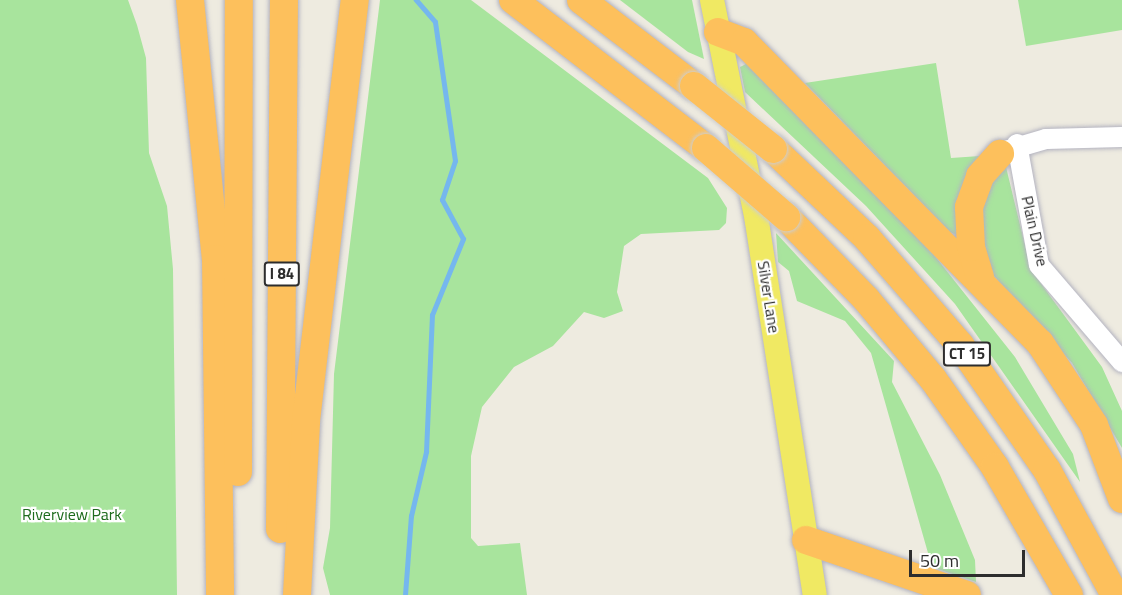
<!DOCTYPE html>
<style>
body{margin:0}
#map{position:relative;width:1122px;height:595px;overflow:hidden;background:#eeebe0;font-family:"Titillium Web",sans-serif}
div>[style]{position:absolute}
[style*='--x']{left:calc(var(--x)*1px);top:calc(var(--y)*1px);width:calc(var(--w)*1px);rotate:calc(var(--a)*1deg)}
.green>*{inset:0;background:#a8e49d}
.stream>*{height:4.5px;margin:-2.25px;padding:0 2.25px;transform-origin:2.25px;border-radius:2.25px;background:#75b7ee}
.roads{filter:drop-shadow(0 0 2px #b3b3c0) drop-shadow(0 0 2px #b3b3c0)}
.minor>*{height:20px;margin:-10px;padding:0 10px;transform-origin:10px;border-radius:10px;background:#fff}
.major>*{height:24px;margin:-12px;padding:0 12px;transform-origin:12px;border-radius:12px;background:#f0e963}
.highway>*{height:28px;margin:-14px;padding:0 14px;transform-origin:14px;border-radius:14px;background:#fdc05c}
.bridges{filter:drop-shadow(0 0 2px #cdcdcd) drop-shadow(0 0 2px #cdcdcd)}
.highway-bridge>*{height:28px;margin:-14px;padding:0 14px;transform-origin:14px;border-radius:14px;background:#fdc05c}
span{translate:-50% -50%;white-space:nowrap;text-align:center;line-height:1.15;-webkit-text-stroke:4.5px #fff;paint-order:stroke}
.shield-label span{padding:2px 4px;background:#fff;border:2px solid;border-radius:4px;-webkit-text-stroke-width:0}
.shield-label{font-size:15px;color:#2d2d2d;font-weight:700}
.street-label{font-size:16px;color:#2d2d2d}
.park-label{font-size:16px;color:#1d6b1c}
.scale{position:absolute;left:909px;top:550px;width:116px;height:27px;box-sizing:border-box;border:3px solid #2d2d2d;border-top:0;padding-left:8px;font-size:18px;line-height:21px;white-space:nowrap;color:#2d2d2d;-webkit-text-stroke:4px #fff;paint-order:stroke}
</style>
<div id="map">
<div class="green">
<div style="clip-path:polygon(0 0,128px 0,137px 25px,146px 58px,149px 153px,167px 206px,173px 269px,177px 595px,0 595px)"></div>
<div style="clip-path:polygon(380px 0,471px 0,708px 178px,727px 208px,726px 223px,719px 230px,641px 234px,624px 246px,617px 292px,623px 311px,604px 318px,584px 312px,553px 346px,514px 367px,482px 407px,471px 456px,471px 538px,478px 546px,520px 543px,527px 595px,330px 595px,323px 568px,330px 528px,334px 374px)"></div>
<div style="clip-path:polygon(620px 0,692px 0,704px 59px,688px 52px)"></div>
<div style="clip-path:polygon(1018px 0,1122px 0,1122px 30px,1026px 46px)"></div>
<div style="clip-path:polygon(754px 60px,934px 255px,1015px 357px,1073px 454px,1080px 482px,955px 304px,866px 206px,745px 92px,740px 67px)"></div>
<div style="clip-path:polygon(936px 63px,951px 158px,980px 156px,959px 236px,950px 232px,805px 83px)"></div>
<div style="clip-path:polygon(1006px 167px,1031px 270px,1102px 367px,1122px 411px,1122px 448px,1072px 363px,986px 267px,981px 189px)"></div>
<div style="clip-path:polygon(776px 233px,894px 361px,892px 382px,940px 475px,975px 560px,976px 582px,932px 567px,871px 353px,845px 321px,797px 301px,789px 271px,778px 262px)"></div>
</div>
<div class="stream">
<div style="--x:405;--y:595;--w:79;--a:-85.7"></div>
<div style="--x:411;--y:516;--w:66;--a:-76.8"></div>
<div style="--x:426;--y:452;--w:137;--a:-87.5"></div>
<div style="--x:432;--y:315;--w:82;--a:-67.8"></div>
<div style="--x:463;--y:239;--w:44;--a:-118.3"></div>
<div style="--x:442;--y:200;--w:41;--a:-71.6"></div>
<div style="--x:455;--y:161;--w:140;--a:-98.2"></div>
<div style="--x:435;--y:22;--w:29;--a:-131"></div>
</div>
<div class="roads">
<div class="minor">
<div style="--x:1017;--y:144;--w:123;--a:79.7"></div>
<div style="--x:1039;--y:265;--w:128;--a:49.4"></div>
<div style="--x:1005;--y:151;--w:43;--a:-16.3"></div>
<div style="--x:1046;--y:139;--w:76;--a:-1.5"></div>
</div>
<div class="major">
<div style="--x:712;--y:0;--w:227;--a:78.5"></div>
<div style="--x:757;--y:222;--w:377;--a:81.2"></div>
</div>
<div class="highway">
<div style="--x:190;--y:0;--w:260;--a:84.3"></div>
<div style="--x:216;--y:259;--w:336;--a:89.3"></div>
<div style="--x:513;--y:0;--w:243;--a:37.5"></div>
<div style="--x:581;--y:0;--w:142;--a:37.3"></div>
<div style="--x:718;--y:32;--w:28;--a:21"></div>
<div style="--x:744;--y:42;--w:422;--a:45.5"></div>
<div style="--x:1040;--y:343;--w:98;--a:56.6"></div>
<div style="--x:1094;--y:425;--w:79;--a:69.3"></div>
<div style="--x:773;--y:149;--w:129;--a:43.4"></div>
<div style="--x:867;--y:238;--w:142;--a:49"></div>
<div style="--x:960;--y:345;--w:152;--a:55.2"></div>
<div style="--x:1047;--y:470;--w:142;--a:61.5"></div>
<div style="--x:786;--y:217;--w:115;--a:45.7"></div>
<div style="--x:866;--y:299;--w:104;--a:50.1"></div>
<div style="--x:933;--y:379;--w:108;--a:54.8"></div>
<div style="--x:995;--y:467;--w:148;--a:60"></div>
<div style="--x:980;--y:277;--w:31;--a:-107"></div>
<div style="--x:971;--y:247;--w:40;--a:-92.9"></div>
<div style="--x:969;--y:207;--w:33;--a:-70"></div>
<div style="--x:980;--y:176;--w:30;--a:-48"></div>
<div style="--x:238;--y:472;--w:472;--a:-89.9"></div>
<div style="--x:280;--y:529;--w:529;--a:-89.57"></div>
<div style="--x:806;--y:540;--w:170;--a:18.9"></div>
<div style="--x:297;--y:595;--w:174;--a:-87"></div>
<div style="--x:306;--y:421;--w:424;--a:-83.4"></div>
</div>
</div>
<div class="bridges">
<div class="highway-bridge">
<div style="--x:694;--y:86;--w:101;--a:38.6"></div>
<div style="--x:706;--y:148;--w:106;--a:40.8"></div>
</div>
</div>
<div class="shield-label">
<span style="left:282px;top:274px">I 84</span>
<span style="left:967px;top:354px">CT 15</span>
</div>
<div class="street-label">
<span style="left:1035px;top:231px;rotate:77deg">Plain Drive</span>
<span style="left:769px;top:297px;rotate:81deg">Silver Lane</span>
</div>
<div class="park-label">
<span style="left:72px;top:514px">Riverview Park</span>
</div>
<div class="scale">50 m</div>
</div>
